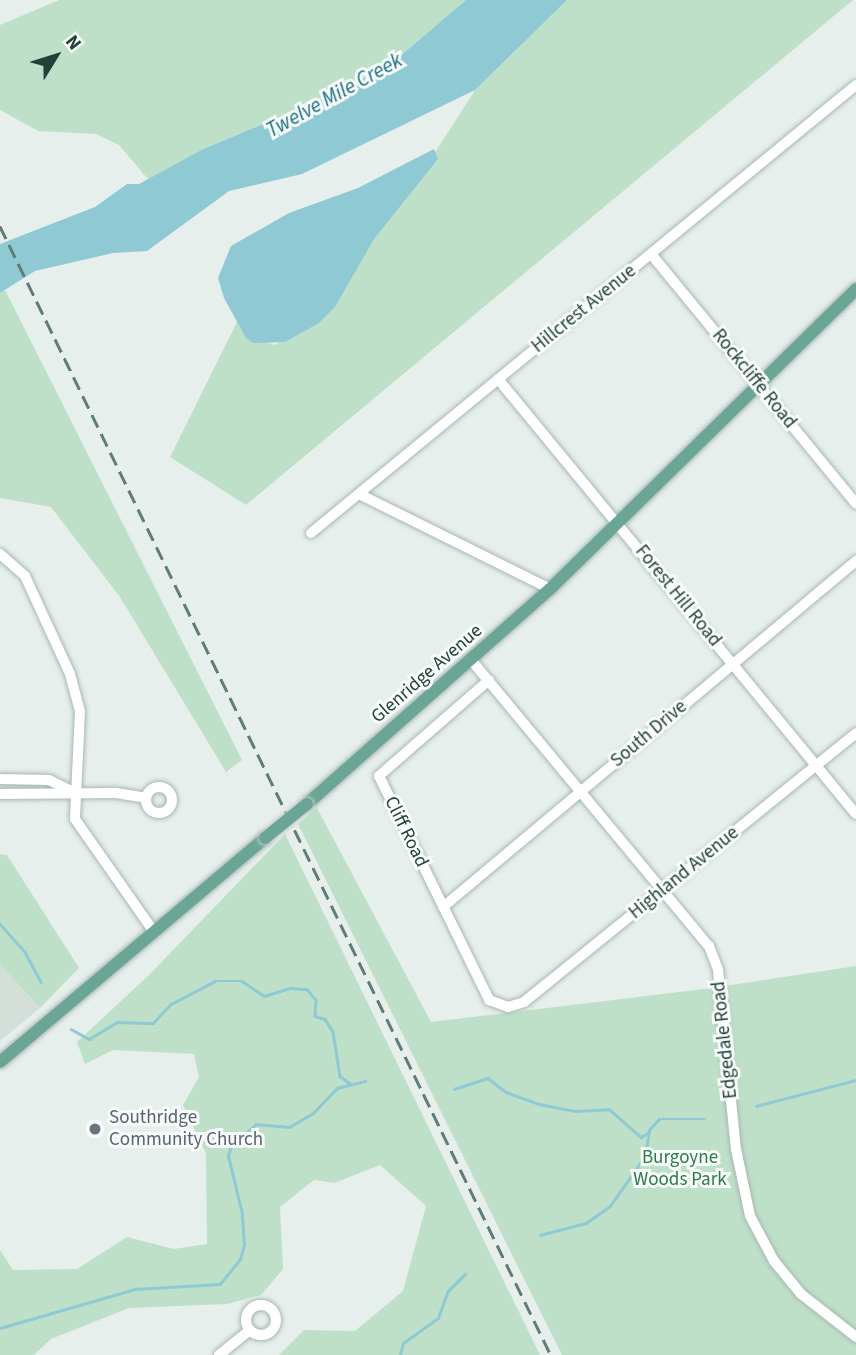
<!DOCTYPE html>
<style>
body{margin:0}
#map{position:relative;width:856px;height:1355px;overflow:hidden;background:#e6efeb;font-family:"Source Sans 3",sans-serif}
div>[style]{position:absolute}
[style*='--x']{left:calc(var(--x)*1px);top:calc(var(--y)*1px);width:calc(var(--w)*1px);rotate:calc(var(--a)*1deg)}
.built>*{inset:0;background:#d4dfda}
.green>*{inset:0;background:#bfe0c8}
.water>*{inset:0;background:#8ec9d4}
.stream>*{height:2.5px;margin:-1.25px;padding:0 1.25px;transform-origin:1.25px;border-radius:1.25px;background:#8ec9d4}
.roads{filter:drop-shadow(0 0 2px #a8b8b2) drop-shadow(0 0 2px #a8b8b2)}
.minor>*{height:10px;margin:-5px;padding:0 5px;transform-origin:5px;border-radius:5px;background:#fff}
.minor>.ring{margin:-5px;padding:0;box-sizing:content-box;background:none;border:10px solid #fff;border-radius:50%}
.major>*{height:12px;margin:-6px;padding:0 6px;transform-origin:6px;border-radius:6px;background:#6aa596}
.rail>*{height:2.5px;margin-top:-1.25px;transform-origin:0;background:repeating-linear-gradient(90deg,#5f7d75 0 14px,transparent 0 21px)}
.bridges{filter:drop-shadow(0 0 2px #c2cac8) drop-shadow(0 0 2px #c2cac8)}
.major-bridge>*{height:12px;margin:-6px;padding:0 6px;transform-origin:6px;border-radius:6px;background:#6aa596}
.dots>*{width:19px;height:19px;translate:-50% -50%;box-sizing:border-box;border:4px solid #f7fbf9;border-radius:50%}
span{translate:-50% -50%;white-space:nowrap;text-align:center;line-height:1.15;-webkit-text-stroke:6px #f7fbf9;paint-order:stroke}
.street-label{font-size:19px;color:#24423a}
.worship-label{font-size:19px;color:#5b616d}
.left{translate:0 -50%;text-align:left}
.park-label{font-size:19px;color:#2d7a4b}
.water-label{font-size:21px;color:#1c6f80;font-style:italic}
.north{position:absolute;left:21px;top:21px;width:70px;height:70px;-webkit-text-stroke:5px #f7fbf9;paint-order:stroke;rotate:52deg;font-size:19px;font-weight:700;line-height:28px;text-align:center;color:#24423a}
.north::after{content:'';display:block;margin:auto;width:24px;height:32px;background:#24423a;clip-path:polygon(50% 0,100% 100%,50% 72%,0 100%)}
</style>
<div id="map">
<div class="built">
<div style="clip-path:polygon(0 965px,40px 1008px,0 1041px)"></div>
</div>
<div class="green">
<div style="clip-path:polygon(59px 0,466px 0,405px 52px,345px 90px,201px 150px,148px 179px,119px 145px,96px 134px,38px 131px,0 110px,0 25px)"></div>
<div style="clip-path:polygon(567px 0,853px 0,246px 505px,170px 457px,238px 320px,252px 337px,275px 345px,285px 338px,413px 187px,475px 90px)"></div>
<div style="clip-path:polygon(5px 290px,242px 760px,226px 772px,120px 597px,51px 507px,0 498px,0 293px)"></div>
<div style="clip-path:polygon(317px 808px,431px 1022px,712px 988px,856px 966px,856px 1355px,562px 1355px,298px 824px)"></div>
<div style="clip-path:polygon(285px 834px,540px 1355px,279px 1355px,304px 1330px,355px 1331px,403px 1291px,426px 1206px,380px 1165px,334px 1183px,314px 1180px,280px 1207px,283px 1269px,261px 1295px,227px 1304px,129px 1308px,51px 1339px,34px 1355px,0 1355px,0 1250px,13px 1270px,77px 1269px,127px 1237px,174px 1249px,207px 1244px,206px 1154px,183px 1105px,199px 1077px,194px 1054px,113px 1050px,85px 1064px,77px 1042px,150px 974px)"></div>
<div style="clip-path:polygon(0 854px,7px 855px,79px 968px,40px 1008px,0 965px)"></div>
</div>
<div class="water">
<div style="clip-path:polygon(466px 0,567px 0,475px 90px,302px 174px,229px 191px,147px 251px,113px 253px,35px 271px,0 293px,0 244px,95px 207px,127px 184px,139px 184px,201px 150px,345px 90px,405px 52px)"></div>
<div style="clip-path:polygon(434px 149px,438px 159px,374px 239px,335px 307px,319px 323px,285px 342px,253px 343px,246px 338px,224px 298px,218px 278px,231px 246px,289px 213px,358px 188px)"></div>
</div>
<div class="stream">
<div style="--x:0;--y:924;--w:38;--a:48"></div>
<div style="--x:25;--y:952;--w:34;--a:62"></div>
<div style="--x:71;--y:1029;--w:21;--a:29"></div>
<div style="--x:89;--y:1039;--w:33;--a:-31"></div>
<div style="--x:117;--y:1022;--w:36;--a:2"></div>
<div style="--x:153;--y:1023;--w:26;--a:-47"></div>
<div style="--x:171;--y:1004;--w:50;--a:-27.6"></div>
<div style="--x:215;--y:981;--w:27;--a:0"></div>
<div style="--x:242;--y:981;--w:27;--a:34"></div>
<div style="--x:264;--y:996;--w:28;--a:-17"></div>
<div style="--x:291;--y:988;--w:16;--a:4"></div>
<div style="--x:307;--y:989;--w:14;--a:51"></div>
<div style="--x:316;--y:1000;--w:16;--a:94"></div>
<div style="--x:315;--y:1016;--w:10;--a:17"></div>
<div style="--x:325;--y:1019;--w:15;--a:58"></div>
<div style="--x:333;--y:1032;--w:45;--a:81"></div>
<div style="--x:340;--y:1076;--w:14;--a:36"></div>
<div style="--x:454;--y:1089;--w:36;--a:-18"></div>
<div style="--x:488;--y:1078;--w:23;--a:38"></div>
<div style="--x:506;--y:1092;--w:35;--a:20"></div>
<div style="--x:539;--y:1104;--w:37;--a:11"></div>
<div style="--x:575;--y:1111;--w:34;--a:-3"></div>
<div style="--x:609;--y:1109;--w:43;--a:41.2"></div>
<div style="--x:641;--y:1137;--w:9;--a:-32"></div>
<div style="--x:756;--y:1106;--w:103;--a:-14.6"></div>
<div style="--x:540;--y:1235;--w:48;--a:-14.6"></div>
<div style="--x:586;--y:1223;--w:29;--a:-35"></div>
<div style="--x:610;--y:1206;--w:61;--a:-55"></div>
<div style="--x:645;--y:1156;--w:26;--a:-81"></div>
<div style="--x:649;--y:1130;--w:15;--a:-48"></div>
<div style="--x:659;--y:1119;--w:46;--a:0"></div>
<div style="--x:0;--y:1328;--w:141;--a:-16.1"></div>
<div style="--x:135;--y:1289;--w:85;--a:-3.4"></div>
<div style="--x:220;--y:1284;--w:32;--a:-51"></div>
<div style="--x:240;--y:1259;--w:15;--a:-74"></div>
<div style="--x:244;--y:1245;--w:31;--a:-94"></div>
<div style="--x:242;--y:1214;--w:60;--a:-103.6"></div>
<div style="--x:228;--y:1156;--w:10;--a:-73"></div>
<div style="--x:231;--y:1146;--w:33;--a:-41"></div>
<div style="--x:256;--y:1124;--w:33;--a:5"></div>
<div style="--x:289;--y:1127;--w:28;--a:-30"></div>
<div style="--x:313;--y:1113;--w:35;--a:-46"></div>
<div style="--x:337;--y:1088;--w:29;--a:-14"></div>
<div style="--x:400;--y:1355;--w:12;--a:-76"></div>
<div style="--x:403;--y:1343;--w:43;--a:-35.5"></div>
<div style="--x:438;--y:1318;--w:29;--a:-70"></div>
<div style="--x:448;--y:1291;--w:24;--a:-45"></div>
</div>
<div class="roads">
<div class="minor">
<div style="--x:651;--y:254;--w:323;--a:50.6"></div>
<div style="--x:498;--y:379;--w:563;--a:50.55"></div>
<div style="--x:359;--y:494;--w:213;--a:26.4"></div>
<div style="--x:311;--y:533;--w:705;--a:-39.42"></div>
<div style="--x:0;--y:554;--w:33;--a:41"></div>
<div style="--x:25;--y:576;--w:108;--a:65.3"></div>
<div style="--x:70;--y:674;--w:38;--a:75"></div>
<div style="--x:80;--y:711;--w:108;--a:92.7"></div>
<div style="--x:75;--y:819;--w:138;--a:55"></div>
<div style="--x:472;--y:661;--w:371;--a:50.3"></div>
<div style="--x:709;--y:946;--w:26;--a:69"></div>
<div style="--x:718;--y:970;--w:180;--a:84.3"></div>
<div style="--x:736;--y:1149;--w:68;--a:78.2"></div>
<div style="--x:750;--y:1216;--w:51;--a:61.9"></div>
<div style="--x:774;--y:1261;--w:43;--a:50.7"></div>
<div style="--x:801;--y:1294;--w:70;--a:38"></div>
<div style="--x:489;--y:680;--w:146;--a:138.9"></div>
<div style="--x:379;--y:776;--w:250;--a:63.8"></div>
<div style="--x:489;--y:1000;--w:20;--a:20"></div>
<div style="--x:508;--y:1007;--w:17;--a:-17"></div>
<div style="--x:524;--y:1002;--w:427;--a:-39"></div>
<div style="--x:0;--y:779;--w:49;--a:1.2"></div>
<div style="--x:49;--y:780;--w:30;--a:26"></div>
<div class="ring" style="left:146px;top:787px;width:16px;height:16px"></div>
<div style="--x:0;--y:794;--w:116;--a:-0.5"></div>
<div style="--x:116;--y:793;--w:30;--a:9"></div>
<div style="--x:443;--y:907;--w:539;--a:-39.96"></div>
<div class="ring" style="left:246px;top:1305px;width:20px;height:20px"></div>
<div style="--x:219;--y:1355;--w:38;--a:-39"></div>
</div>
<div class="major">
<div style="--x:307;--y:804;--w:324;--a:-41.5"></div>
<div style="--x:550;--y:589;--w:429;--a:-44.4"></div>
<div style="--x:0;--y:1062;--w:347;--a:-40.2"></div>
</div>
</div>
<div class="rail">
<div style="--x:0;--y:226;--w:1256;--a:63.99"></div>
</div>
<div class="bridges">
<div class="major-bridge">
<div style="--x:265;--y:838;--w:54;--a:-39"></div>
</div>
</div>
<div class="dots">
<div style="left:95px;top:1129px;background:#6b7280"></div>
</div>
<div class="street-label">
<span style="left:584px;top:309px;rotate:-39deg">Hillcrest Avenue</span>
<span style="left:754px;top:379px;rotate:51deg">Rockcliffe Road</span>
<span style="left:678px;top:596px;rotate:51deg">Forest Hill Road</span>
<span style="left:427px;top:674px;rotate:-41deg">Glenridge Avenue</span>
<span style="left:649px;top:734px;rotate:-40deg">South Drive</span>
<span style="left:406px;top:832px;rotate:64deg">Cliff Road</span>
<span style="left:684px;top:873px;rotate:-39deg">Highland Avenue</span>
<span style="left:725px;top:1040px;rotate:-96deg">Edgedale Road</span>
</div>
<div class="worship-label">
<span class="left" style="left:109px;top:1129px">Southridge<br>Community Church</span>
</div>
<div class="park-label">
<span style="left:680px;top:1169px">Burgoyne<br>Woods Park</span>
</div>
<div class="water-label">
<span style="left:334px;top:95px;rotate:-29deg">Twelve Mile Creek</span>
</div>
<div class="north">N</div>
</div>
